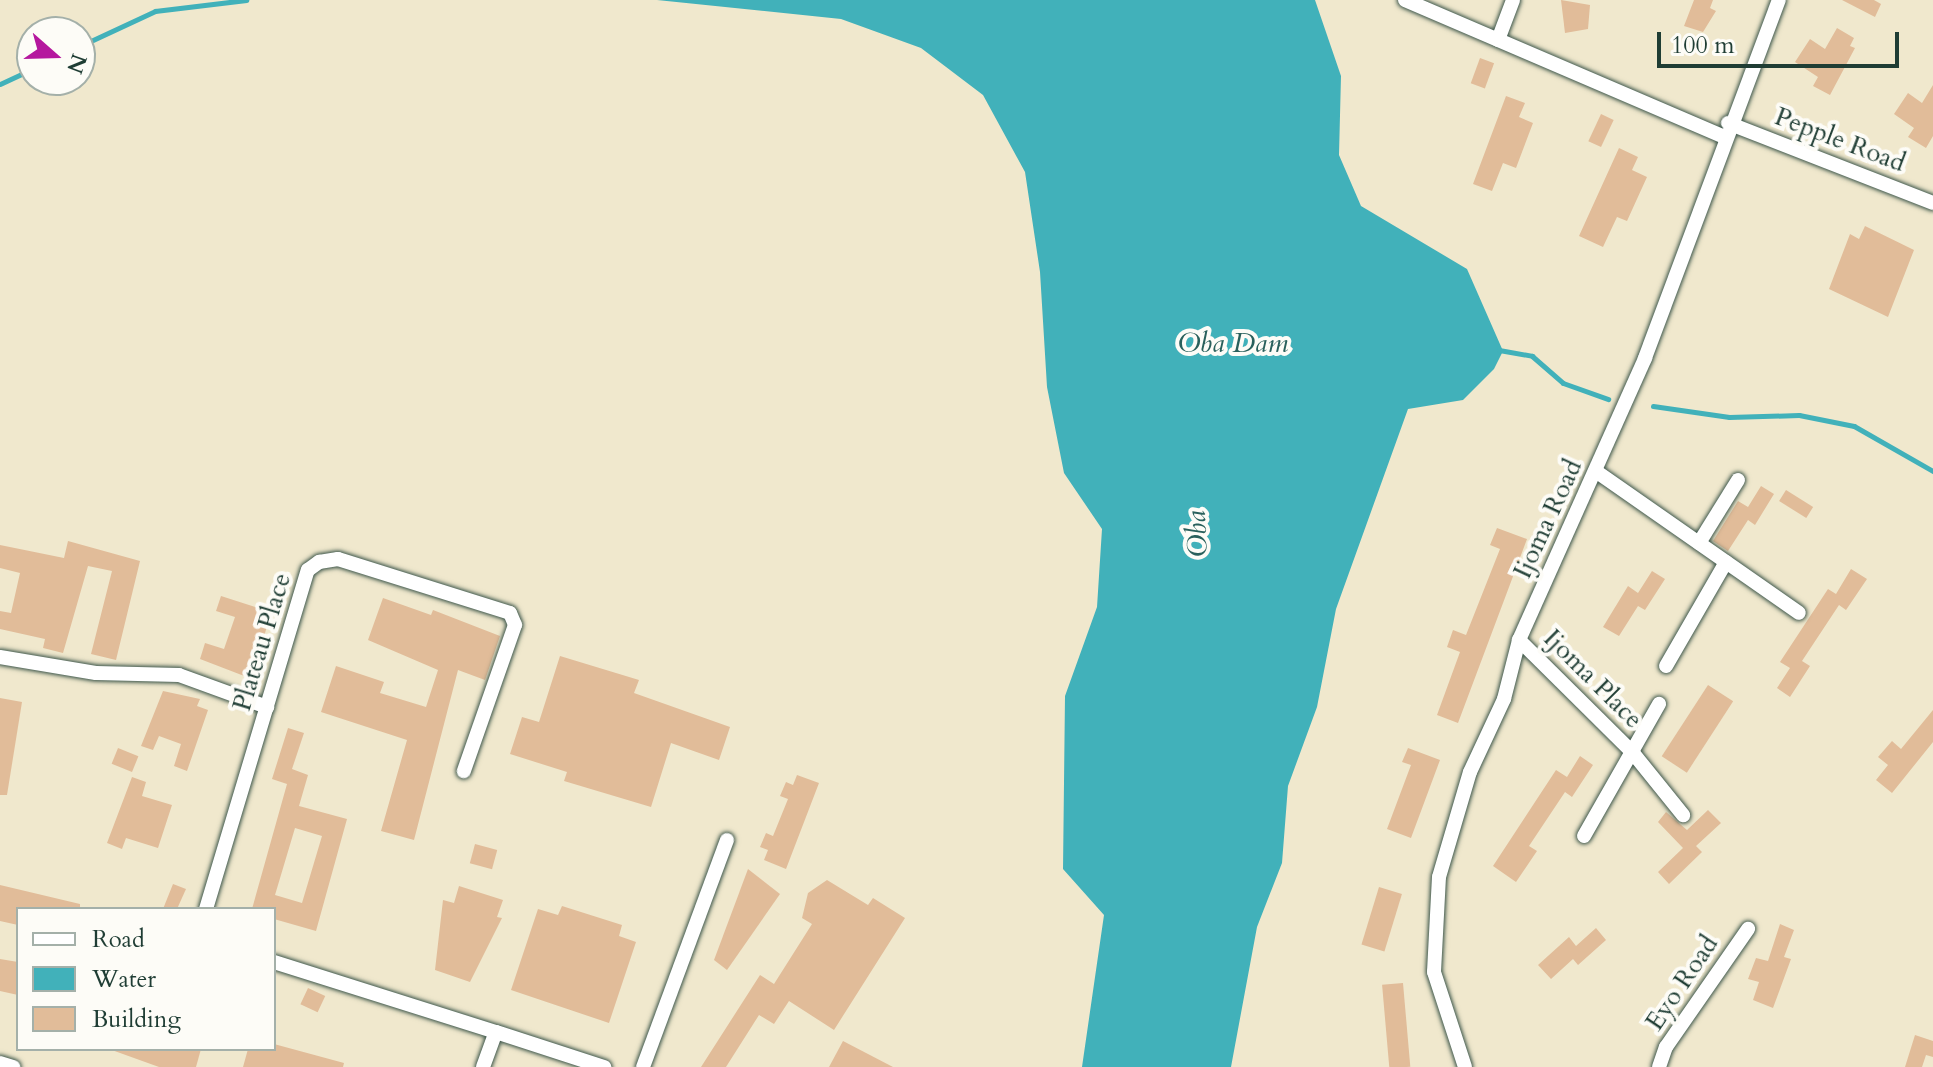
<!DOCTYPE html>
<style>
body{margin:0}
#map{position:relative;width:1933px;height:1067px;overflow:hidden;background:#f0e8cd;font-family:Cardo,serif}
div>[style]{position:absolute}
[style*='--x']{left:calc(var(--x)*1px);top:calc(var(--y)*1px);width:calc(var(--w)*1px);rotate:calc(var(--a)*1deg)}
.water>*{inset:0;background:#41b1ba}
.stream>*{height:5px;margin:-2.5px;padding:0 2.5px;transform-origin:2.5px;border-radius:2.5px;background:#41b1ba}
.building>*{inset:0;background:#e1bc99;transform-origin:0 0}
.roads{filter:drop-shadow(0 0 2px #3e574b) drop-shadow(0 0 2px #3e574b)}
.street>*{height:14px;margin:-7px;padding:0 7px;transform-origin:7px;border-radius:7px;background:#fff}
span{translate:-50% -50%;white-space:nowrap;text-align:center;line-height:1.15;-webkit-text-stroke:8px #fdfcf7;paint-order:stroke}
.street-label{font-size:26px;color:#1f3d34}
.water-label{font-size:28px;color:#29605c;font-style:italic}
.legend{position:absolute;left:16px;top:907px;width:260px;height:144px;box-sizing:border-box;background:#fdfcf7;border:2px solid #a4b0a9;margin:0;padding:10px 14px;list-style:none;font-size:24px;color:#1f3d34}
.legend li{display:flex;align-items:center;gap:16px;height:40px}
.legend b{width:40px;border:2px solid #a4b0a9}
.north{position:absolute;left:16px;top:16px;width:80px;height:80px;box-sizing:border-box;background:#fdfcf7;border:2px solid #a4b0a9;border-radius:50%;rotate:110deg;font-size:22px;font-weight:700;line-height:32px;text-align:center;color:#1f3d34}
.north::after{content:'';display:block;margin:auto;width:28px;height:36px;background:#b5179e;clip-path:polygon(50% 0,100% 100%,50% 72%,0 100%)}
.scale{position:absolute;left:1657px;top:32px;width:242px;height:36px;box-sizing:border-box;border:4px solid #1f3d34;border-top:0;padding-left:10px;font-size:24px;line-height:28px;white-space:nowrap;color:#1f3d34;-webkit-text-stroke:6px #fdfcf7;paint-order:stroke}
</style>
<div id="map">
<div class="water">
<div style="clip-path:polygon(657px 0,1315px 0,1341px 76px,1339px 155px,1361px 206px,1467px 269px,1503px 351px,1494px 369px,1463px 400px,1408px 409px,1336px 609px,1317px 707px,1288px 786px,1282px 863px,1257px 927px,1231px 1067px,1082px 1067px,1104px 915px,1063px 869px,1065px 696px,1097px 607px,1102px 529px,1064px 473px,1047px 387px,1040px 272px,1025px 172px,983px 95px,921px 48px,841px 19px)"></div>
</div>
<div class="stream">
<div style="--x:80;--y:46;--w:83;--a:-25"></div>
<div style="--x:155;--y:11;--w:92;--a:-6.9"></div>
<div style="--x:0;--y:84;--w:35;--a:-25"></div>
<div style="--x:1499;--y:350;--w:34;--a:10"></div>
<div style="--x:1532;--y:356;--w:41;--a:41.1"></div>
<div style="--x:1563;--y:383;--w:48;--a:19.6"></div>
<div style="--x:1653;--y:406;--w:77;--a:8.2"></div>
<div style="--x:1729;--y:417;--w:70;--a:-1.6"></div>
<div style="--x:1799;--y:415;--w:56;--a:11.3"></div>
<div style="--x:1854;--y:426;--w:91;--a:29.7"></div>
</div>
<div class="building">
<div style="clip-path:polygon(1561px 0,1590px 5px,1588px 29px,1565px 33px)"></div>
<div style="clip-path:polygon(1694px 0,1713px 0,1710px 8px,1716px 11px,1703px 32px,1684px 26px)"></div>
<div style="clip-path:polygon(1842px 0,1874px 0,1881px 4px,1875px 17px)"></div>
<div style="clip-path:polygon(1837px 28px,1854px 38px,1850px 46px,1855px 48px,1830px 95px,1813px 86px,1818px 77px,1795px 62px,1810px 39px,1825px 49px)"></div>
<div style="left:1480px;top:58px;width:15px;height:27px;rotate:20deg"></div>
<div style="clip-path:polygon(1933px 85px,1933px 136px,1926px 148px,1908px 137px,1914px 128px,1894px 114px,1908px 93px,1922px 103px)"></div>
<div style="clip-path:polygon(1506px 96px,1525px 103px,1519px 117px,1533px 123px,1516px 168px,1503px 163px,1492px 191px,1473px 184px)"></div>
<div style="left:1601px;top:114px;width:14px;height:30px;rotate:25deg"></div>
<div style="clip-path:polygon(1619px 148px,1638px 157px,1632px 170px,1647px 177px,1627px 221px,1617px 217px,1603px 247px,1579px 236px)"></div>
<div style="clip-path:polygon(1865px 226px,1914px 250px,1888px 317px,1829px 289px,1850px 234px,1859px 239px)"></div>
<div style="clip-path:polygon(1761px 486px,1774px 494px,1755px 525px,1748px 520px,1728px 551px,1713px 541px,1738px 501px,1748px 507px)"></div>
<div style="left:1786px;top:490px;width:32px;height:13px;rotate:32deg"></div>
<div style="clip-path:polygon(1497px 528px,1527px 539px,1458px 723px,1437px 715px,1460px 652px,1447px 647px,1453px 630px,1466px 635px,1500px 549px,1490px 545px)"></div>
<div style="clip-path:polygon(68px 541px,140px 561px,116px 660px,91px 654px,112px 571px,88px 566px,63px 653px,43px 648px,45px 639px,0 629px,0 611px,11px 613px,20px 573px,0 568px,0 545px,64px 558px)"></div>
<div style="clip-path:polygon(1851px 569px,1867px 579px,1846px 610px,1839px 605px,1802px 661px,1810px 666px,1790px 697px,1777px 688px,1790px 668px,1780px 662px,1828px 589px,1836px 594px)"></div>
<div style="clip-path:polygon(1652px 571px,1665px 579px,1645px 610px,1638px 606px,1619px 636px,1603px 627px,1628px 586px,1638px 593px)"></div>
<div style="clip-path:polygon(221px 596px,271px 612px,252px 679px,200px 659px,205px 643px,224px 649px,235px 617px,216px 611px)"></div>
<div style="clip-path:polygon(383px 598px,431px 615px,433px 610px,500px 636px,485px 680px,458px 670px,414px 840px,381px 831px,407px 740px,321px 712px,336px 666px,384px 682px,380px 693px,426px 707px,438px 670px,368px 640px)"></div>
<div style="clip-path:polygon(560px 656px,639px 680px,634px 693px,730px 727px,719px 760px,671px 743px,651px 807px,564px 781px,567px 772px,510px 754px,522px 717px,539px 722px)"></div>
<div style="left:1708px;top:685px;width:30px;height:85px;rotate:33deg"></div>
<div style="clip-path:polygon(163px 691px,200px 699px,197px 706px,208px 710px,187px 771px,174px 766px,181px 744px,159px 736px,153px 750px,141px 746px)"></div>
<div style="clip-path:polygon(0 698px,22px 702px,7px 795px,0 795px)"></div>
<div style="clip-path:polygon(1933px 710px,1933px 742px,1892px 793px,1876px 780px,1888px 765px,1878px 757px,1892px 741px,1901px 749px)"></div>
<div style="clip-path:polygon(evenodd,288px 728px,304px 733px,292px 769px,308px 775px,299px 806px,347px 819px,316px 931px,274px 919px,274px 909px,252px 909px,287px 784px,272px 779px,288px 728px,295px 828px,322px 836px,302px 903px,275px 895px,295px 828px)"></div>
<div style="left:118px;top:748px;width:22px;height:17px;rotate:22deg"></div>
<div style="clip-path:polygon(1408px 748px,1440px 760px,1411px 838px,1387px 829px,1411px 765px,1402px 762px)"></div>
<div style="clip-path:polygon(1580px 756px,1593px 765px,1572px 797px,1565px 792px,1529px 846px,1537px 851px,1516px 882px,1493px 866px,1556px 770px,1567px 777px)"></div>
<div style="clip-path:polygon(797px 775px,819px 783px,786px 869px,764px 860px,768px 850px,760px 847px,766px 833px,773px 836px,788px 799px,780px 796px,786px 782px,793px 785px)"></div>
<div style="clip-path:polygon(132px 777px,146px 782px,142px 796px,172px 805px,158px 848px,126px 838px,122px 849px,107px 843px)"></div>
<div style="clip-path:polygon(1708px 810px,1721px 823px,1696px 846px,1702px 852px,1669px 884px,1658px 872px,1683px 848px,1658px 822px,1666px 812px,1687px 830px)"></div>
<div style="left:475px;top:844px;width:23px;height:20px;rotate:15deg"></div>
<div style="clip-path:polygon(748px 869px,780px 894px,727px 970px,714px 960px)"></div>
<div style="clip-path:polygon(827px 880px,868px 905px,873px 898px,905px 918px,834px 1030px,789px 1001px,774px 1024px,759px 1015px,726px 1067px,701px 1067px,760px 975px,774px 984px,812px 924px,802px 918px,808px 893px)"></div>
<div style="clip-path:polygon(173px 884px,186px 889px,177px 909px,163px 909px)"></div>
<div style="clip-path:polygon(0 885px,80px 904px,80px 909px,18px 909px,18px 925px,0 921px)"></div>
<div style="clip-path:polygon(459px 886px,503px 900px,497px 917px,502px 918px,470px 982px,435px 970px,443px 900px,454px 903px)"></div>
<div style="left:1379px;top:887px;width:24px;height:60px;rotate:17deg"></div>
<div style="clip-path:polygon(562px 906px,622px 925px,619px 936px,636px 942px,609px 1023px,511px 990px,538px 909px,558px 915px)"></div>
<div style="clip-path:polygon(1780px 924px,1794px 930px,1784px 957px,1791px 959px,1773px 1008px,1753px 1000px,1759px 982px,1748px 979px,1756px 958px,1768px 961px)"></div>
<div style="clip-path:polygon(1596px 928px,1606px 940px,1578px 965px,1573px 959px,1551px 979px,1538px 965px,1569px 937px,1576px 946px)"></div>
<div style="clip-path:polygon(0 959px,18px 962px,18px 995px,0 991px)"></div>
<div style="left:1403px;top:983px;width:84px;height:21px;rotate:85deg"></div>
<div style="left:308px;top:988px;width:19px;height:18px;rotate:25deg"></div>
<div style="clip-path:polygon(1915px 1035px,1933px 1041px,1933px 1057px,1926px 1055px,1922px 1067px,1905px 1067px)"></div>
<div style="clip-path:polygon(843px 1041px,893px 1067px,829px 1067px)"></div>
<div style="clip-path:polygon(274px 1044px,344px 1063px,343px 1067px,243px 1067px,248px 1049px,274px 1049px)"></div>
<div style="clip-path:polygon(109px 1049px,201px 1049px,196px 1067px,159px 1067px)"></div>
</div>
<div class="roads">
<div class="street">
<div style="--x:1405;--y:0;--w:347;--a:23.2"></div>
<div style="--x:1498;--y:40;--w:43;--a:-69.4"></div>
<div style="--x:1728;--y:123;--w:220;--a:21.3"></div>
<div style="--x:1597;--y:472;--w:246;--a:34.9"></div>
<div style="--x:1699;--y:543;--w:74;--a:-58.2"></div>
<div style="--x:1519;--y:640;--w:161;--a:44.7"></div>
<div style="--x:1633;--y:753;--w:80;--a:51.1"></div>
<div style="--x:0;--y:657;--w:97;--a:9.5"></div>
<div style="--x:96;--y:673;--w:83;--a:1.4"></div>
<div style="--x:179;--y:675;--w:94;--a:20"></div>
<div style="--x:1666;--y:666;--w:120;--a:-60"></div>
<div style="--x:1584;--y:836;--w:152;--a:-60.4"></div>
<div style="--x:206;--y:909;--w:354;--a:-73.3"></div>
<div style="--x:308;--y:570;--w:14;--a:-36"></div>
<div style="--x:319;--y:562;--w:19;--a:-9"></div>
<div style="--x:338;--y:559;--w:180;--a:17.4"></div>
<div style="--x:510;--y:613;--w:13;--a:67"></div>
<div style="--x:515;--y:625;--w:155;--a:109.3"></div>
<div style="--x:274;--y:962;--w:233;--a:17.5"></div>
<div style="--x:0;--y:1063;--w:14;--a:17"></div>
<div style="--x:483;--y:1067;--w:37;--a:-70"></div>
<div style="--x:496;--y:1032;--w:114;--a:18"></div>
<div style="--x:643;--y:1067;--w:242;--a:-69.7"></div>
<div style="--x:1465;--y:1067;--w:100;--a:-108.1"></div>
<div style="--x:1434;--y:972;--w:95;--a:-87"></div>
<div style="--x:1439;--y:877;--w:109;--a:-73.6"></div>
<div style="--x:1470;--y:772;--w:81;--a:-65"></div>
<div style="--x:1504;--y:699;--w:61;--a:-75.7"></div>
<div style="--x:1519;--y:640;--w:309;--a:-65.9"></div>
<div style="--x:1645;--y:358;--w:382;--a:-69.5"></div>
<div style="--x:1659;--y:1067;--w:21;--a:-71"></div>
<div style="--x:1666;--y:1047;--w:144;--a:-55.2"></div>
</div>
</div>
<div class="street-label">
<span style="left:1840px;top:140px;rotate:21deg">Pepple Road</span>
<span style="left:1548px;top:519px;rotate:-65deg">Ijoma Road</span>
<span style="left:262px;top:642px;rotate:-73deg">Plateau Place</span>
<span style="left:1593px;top:679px;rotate:45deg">Ijoma Place</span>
<span style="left:1682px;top:983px;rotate:-56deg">Eyo Road</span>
</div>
<div class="water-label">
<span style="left:1233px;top:343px">Oba Dam</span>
<span style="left:1197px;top:534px;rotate:-93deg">Oba</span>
</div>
<ul class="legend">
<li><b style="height:10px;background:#fff"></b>Road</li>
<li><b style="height:22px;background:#41b1ba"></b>Water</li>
<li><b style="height:22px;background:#e1bc99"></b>Building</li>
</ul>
<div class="north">N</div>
<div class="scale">100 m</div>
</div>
